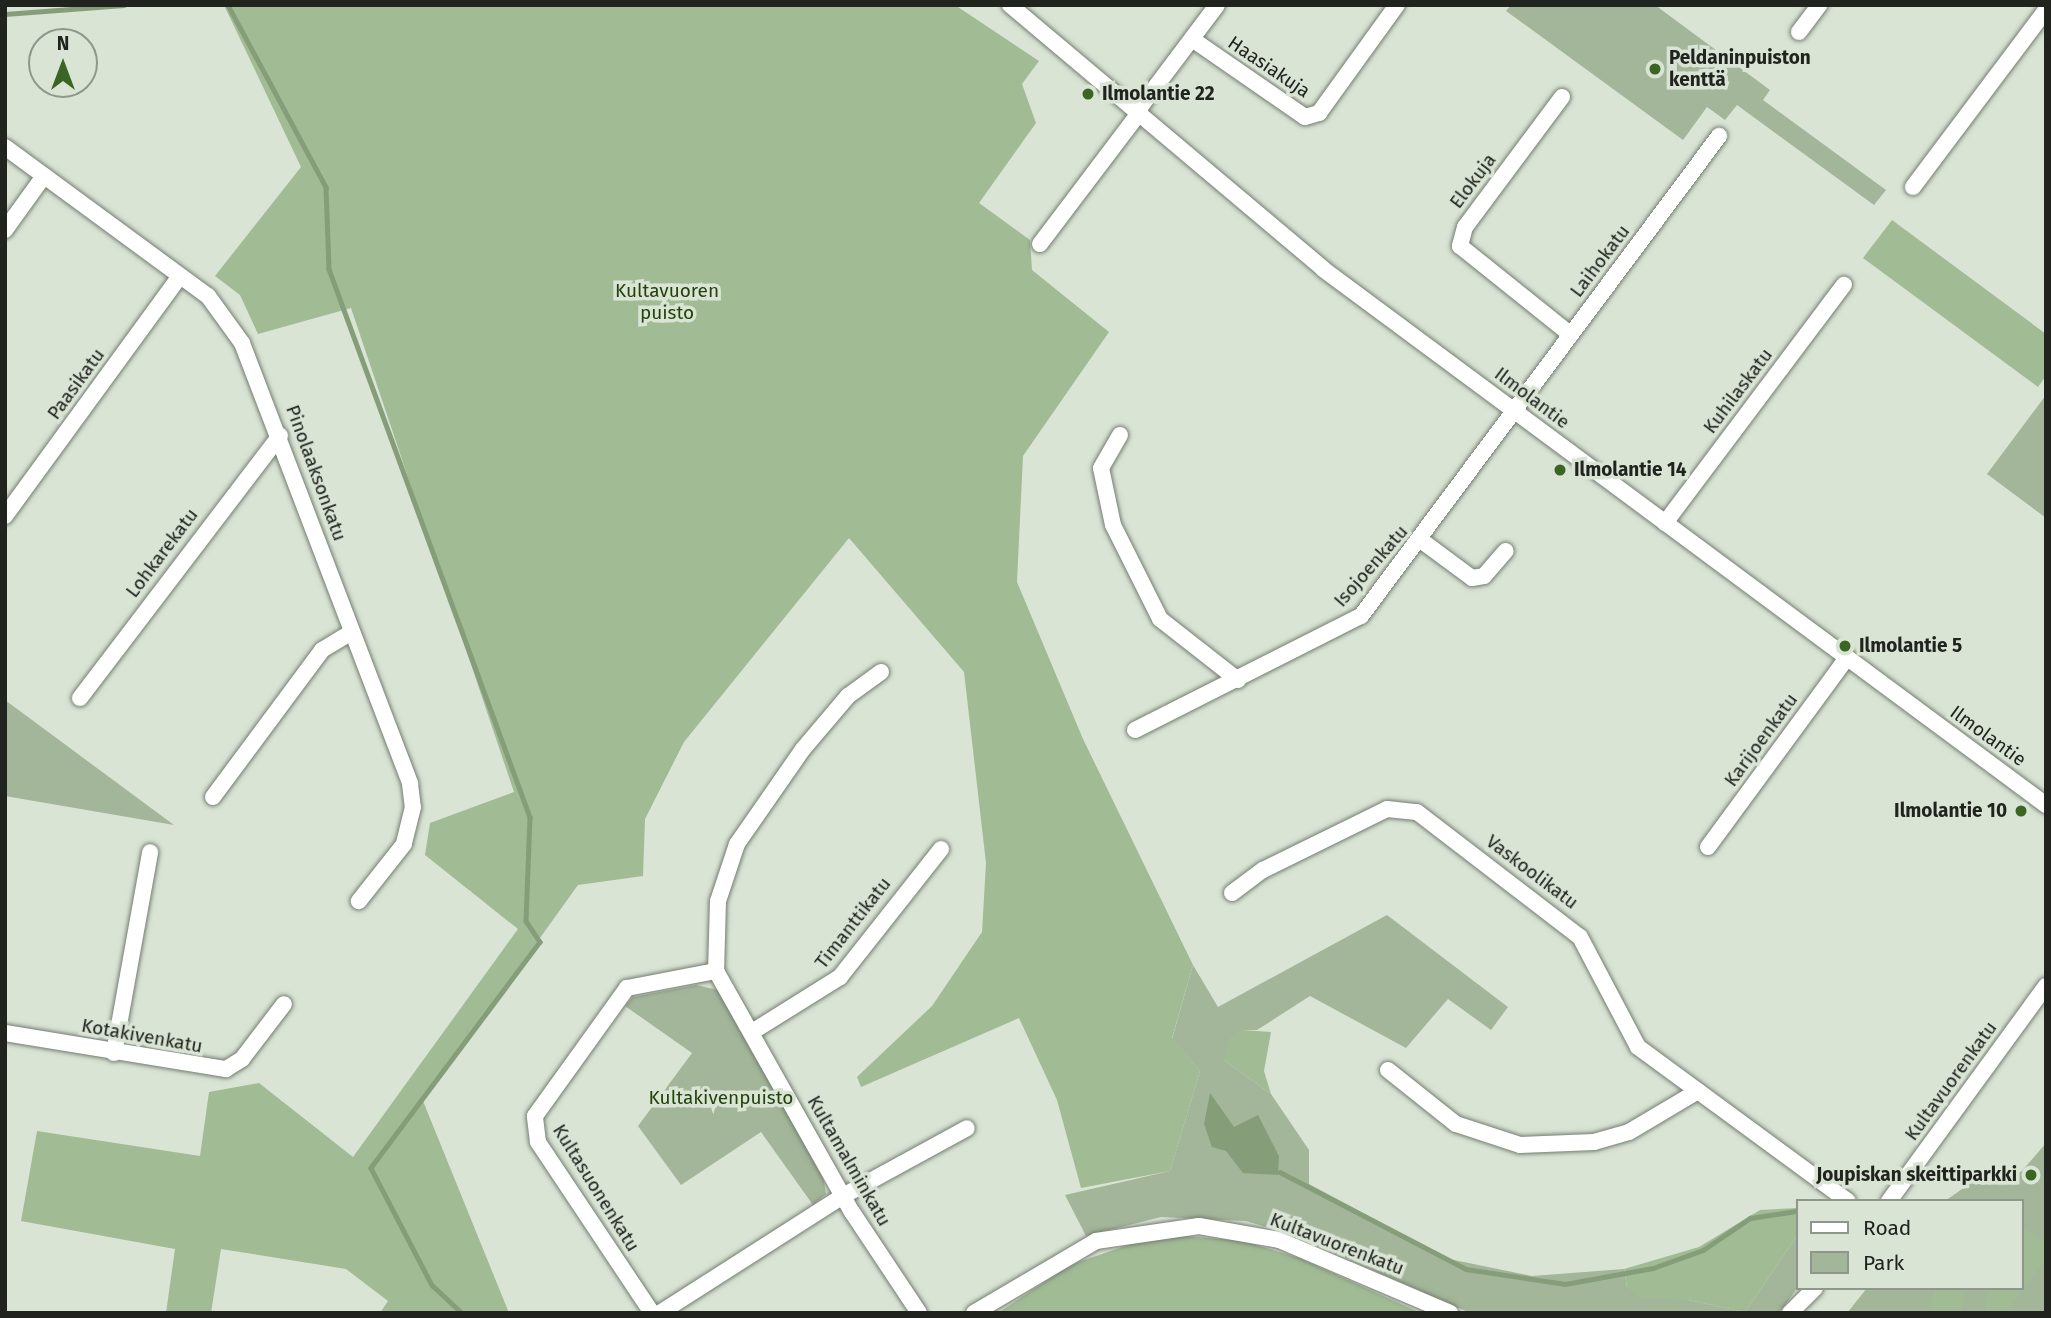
<!DOCTYPE html>
<meta charset="utf-8">
<style>
body{margin:0}
#map{position:relative;width:2051px;height:1318px;overflow:hidden;background:#d9e4d5;font-family:"Fira Sans",sans-serif}
div>[style]{position:absolute}
[style*='--x']{left:calc(var(--x)*1px);top:calc(var(--y)*1px);width:calc(var(--w)*1px);rotate:calc(var(--a)*1deg)}
.green>*{inset:0;background:#a3b69a}
.forest>*{inset:0;background:#a1bb95}
.water>*{inset:0;background:#859e79}
.stream>*{height:4.5px;margin:-2.25px;padding:0 2.25px;transform-origin:2.25px;border-radius:2.25px;background:#859e79}
.roads{filter:drop-shadow(0 0 2px #747d70) drop-shadow(0 0 2px #747d70)}
.minor>*{height:16px;margin:-8px;padding:0 8px;transform-origin:8px;border-radius:8px;background:#fff}
.dots>*{width:19px;height:19px;translate:-50% -50%;box-sizing:border-box;border:4px solid #d9e4d5;border-radius:50%}
span{translate:-50% -50%;white-space:nowrap;text-align:center;line-height:1.15;-webkit-text-stroke:7px #d9e4d5;paint-order:stroke}
.poi-label{font-size:19px;color:#20231e;font-weight:700}
.left{translate:0 -50%;text-align:left}
.right{translate:-100% -50%;text-align:right}
.street-label{font-size:19px;color:#20231e}
.park-label{font-size:19px;color:#22430b}
.frame{position:absolute;inset:0;border:7px solid #20231e;pointer-events:none}
.legend{position:absolute;left:1796px;top:1199px;width:228px;height:91px;box-sizing:border-box;background:#d9e4d5;border:2px solid #8f978c;margin:0;padding:9px 12px;list-style:none;font-size:21px;color:#20231e}
.legend li{display:flex;align-items:center;gap:14px;height:35px}
.legend b{width:35px;border:2px solid #8f978c}
.north{position:absolute;left:28px;top:28px;width:70px;height:70px;box-sizing:border-box;background:#d9e4d5;border:2px solid #8f978c;border-radius:50%;rotate:0deg;font-size:19px;font-weight:700;line-height:28px;text-align:center;color:#20231e}
.north::after{content:'';display:block;margin:auto;width:24px;height:32px;background:#3b6522;clip-path:polygon(50% 0,100% 100%,50% 72%,0 100%)}
</style>
<div id="map">
<div class="green">
<div style="clip-path:polygon(1511px 5px,1655px 5px,1770px 90px,1763px 100px,1886px 190px,1874px 205px,1737px 105px,1725px 120px,1707px 107px,1683px 140px,1506px 11px)"></div>
<div style="clip-path:polygon(2046px 395px,2046px 518px,1987px 474px)"></div>
<div style="clip-path:polygon(5px 700px,174px 825px,5px 796px)"></div>
<div style="clip-path:polygon(1387px 915px,1508px 1007px,1491px 1030px,1448px 999px,1406px 1048px,1310px 996px,1257px 1030px,1243px 1030px,1224px 1060px,1271px 1094px,1309px 1150px,1309px 1184px,1449px 1259px,1532px 1276px,1624px 1269px,1627px 1287px,1745px 1312px,1797px 1236px,1797px 1288px,1783px 1308px,1777px 1313px,1470px 1313px,1296px 1236px,1246px 1221px,1161px 1217px,1086px 1236px,1065px 1195px,1170px 1171px,1200px 1071px,1172px 1039px,1193px 965px,1218px 1007px)"></div>
<div style="clip-path:polygon(696px 985px,718px 990px,823px 1176px,826px 1194px,813px 1205px,761px 1132px,681px 1185px,638px 1126px,692px 1053px,625px 1006px,633px 997px)"></div>
<div style="clip-path:polygon(2046px 1143px,2046px 1313px,1847px 1313px,1867px 1288px,2021px 1288px,2021px 1201px,1945px 1201px,1972px 1182px,2004px 1181px,2022px 1171px)"></div>
</div>
<div class="forest">
<div style="clip-path:polygon(224px 5px,955px 5px,1039px 61px,1022px 84px,1036px 123px,979px 203px,1030px 240px,1032px 270px,1109px 332px,1023px 456px,1017px 582px,1083px 739px,1193px 965px,1172px 1038px,1200px 1071px,1170px 1171px,1081px 1188px,1057px 1100px,1019px 1018px,861px 1087px,857px 1077px,932px 1006px,982px 932px,986px 863px,964px 672px,849px 538px,684px 742px,645px 819px,643px 876px,578px 885px,423px 1101px,509px 1313px,380px 1313px,388px 1301px,346px 1269px,221px 1249px,211px 1313px,166px 1313px,175px 1249px,21px 1221px,37px 1131px,200px 1156px,209px 1092px,259px 1083px,353px 1157px,518px 929px,425px 855px,430px 823px,514px 792px,351px 308px,258px 334px,240px 295px,215px 276px,301px 167px)"></div>
<div style="clip-path:polygon(1892px 220px,2046px 334px,2046px 376px,2038px 387px,1863px 258px)"></div>
<div style="clip-path:polygon(1243px 1030px,1271px 1032px,1264px 1071px,1271px 1094px,1224px 1060px,1230px 1037px)"></div>
<div style="clip-path:polygon(1797px 1208px,1797px 1236px,1745px 1312px,1688px 1300px,1639px 1298px,1627px 1287px,1624px 1269px,1699px 1247px,1760px 1210px)"></div>
<div style="clip-path:polygon(2021px 1227px,2046px 1243px,2046px 1259px,2010px 1307px,2017px 1313px,1984px 1313px,1988px 1288px,2021px 1288px)"></div>
<div style="clip-path:polygon(1185px 1236px,1243px 1241px,1299px 1258px,1421px 1313px,998px 1313px,1070px 1265px,1131px 1244px)"></div>
<div style="clip-path:polygon(1935px 1288px,1966px 1288px,1961px 1313px,1927px 1313px)"></div>
</div>
<div class="water">
<div style="clip-path:polygon(1210px 1093px,1234px 1127px,1258px 1115px,1279px 1156px,1278px 1175px,1243px 1173px,1226px 1151px,1212px 1147px,1204px 1124px)"></div>
</div>
<div class="stream">
<div style="--x:228;--y:5;--w:207;--a:61.7"></div>
<div style="--x:326;--y:187;--w:82;--a:87.9"></div>
<div style="--x:329;--y:269;--w:584;--a:69.86"></div>
<div style="--x:530;--y:817;--w:104;--a:92.2"></div>
<div style="--x:526;--y:921;--w:25;--a:56"></div>
<div style="--x:540;--y:942;--w:282;--a:126.8"></div>
<div style="--x:371;--y:1168;--w:132;--a:62.5"></div>
<div style="--x:432;--y:1285;--w:41;--a:43"></div>
<div style="--x:5;--y:14;--w:119;--a:-4.3"></div>
<div style="--x:1280;--y:1172;--w:210;--a:27.5"></div>
<div style="--x:1466;--y:1269;--w:100;--a:8.6"></div>
<div style="--x:1565;--y:1284;--w:89;--a:-10.3"></div>
<div style="--x:1653;--y:1268;--w:53;--a:-19.8"></div>
<div style="--x:1703;--y:1250;--w:57;--a:-34.2"></div>
<div style="--x:1750;--y:1218;--w:48;--a:-8.5"></div>
</div>
<div class="roads">
<div class="minor">
<div style="--x:1010;--y:5;--w:409;--a:40.1"></div>
<div style="--x:1323;--y:269;--w:900;--a:36.55"></div>
<div style="--x:1799;--y:32;--w:34;--a:-53"></div>
<div style="--x:1192;--y:39;--w:137;--a:34.6"></div>
<div style="--x:1305;--y:117;--w:15;--a:-16"></div>
<div style="--x:1319;--y:113;--w:133;--a:-54.2"></div>
<div style="--x:1562;--y:97;--w:162;--a:126.7"></div>
<div style="--x:1465;--y:227;--w:20;--a:105"></div>
<div style="--x:1460;--y:246;--w:142;--a:38.7"></div>
<div style="--x:1138;--y:110;--w:131;--a:-53"></div>
<div style="--x:5;--y:147;--w:252;--a:36.3"></div>
<div style="--x:208;--y:296;--w:58;--a:54.1"></div>
<div style="--x:242;--y:343;--w:472;--a:69.1"></div>
<div style="--x:410;--y:784;--w:23;--a:83"></div>
<div style="--x:413;--y:807;--w:38;--a:104"></div>
<div style="--x:404;--y:844;--w:73;--a:128.3"></div>
<div style="--x:1913;--y:187;--w:221;--a:-53.1"></div>
<div style="--x:5;--y:230;--w:67;--a:-54.2"></div>
<div style="--x:1040;--y:244;--w:166;--a:-52.9"></div>
<div style="--x:1120;--y:435;--w:38;--a:120"></div>
<div style="--x:1101;--y:468;--w:58;--a:78.1"></div>
<div style="--x:1113;--y:525;--w:105;--a:63.4"></div>
<div style="--x:1160;--y:619;--w:99;--a:38"></div>
<div style="--x:5;--y:516;--w:297;--a:-53.9"></div>
<div style="--x:1665;--y:523;--w:298;--a:-53.1"></div>
<div style="--x:1422;--y:541;--w:62;--a:36.5"></div>
<div style="--x:1472;--y:578;--w:12;--a:-9"></div>
<div style="--x:1484;--y:576;--w:33;--a:-49"></div>
<div style="--x:881;--y:672;--w:41;--a:144"></div>
<div style="--x:848;--y:696;--w:70;--a:130.3"></div>
<div style="--x:803;--y:749;--w:116;--a:124.8"></div>
<div style="--x:737;--y:844;--w:60;--a:108.4"></div>
<div style="--x:718;--y:901;--w:70;--a:91.6"></div>
<div style="--x:716;--y:971;--w:277;--a:60.6"></div>
<div style="--x:852;--y:1212;--w:121;--a:56.4"></div>
<div style="--x:80;--y:698;--w:330;--a:-52.7"></div>
<div style="--x:1135;--y:730;--w:253;--a:-26.8"></div>
<div style="--x:1361;--y:616;--w:599;--a:-53.28"></div>
<div style="--x:213;--y:797;--w:183;--a:-53.4"></div>
<div style="--x:322;--y:650;--w:35;--a:-31"></div>
<div style="--x:1708;--y:847;--w:235;--a:-53.7"></div>
<div style="--x:1232;--y:893;--w:39;--a:-37"></div>
<div style="--x:1263;--y:870;--w:138;--a:-26.2"></div>
<div style="--x:1387;--y:809;--w:30;--a:6"></div>
<div style="--x:1417;--y:812;--w:205;--a:37.5"></div>
<div style="--x:1580;--y:937;--w:124;--a:62.2"></div>
<div style="--x:1638;--y:1047;--w:260;--a:36.3"></div>
<div style="--x:752;--y:1032;--w:104;--a:-32"></div>
<div style="--x:840;--y:977;--w:163;--a:-51.7"></div>
<div style="--x:5;--y:1033;--w:224;--a:9.3"></div>
<div style="--x:226;--y:1069;--w:19;--a:-32"></div>
<div style="--x:242;--y:1059;--w:69;--a:-52.6"></div>
<div style="--x:114;--y:1053;--w:204;--a:-79.8"></div>
<div style="--x:1388;--y:1070;--w:87;--a:38.5"></div>
<div style="--x:1456;--y:1124;--w:67;--a:18.2"></div>
<div style="--x:1520;--y:1145;--w:74;--a:-2.3"></div>
<div style="--x:1594;--y:1142;--w:36;--a:-16"></div>
<div style="--x:1629;--y:1132;--w:80;--a:-30.7"></div>
<div style="--x:1889;--y:1201;--w:266;--a:-53.9"></div>
<div style="--x:652;--y:1313;--w:206;--a:-123.7"></div>
<div style="--x:538;--y:1142;--w:26;--a:-97"></div>
<div style="--x:535;--y:1116;--w:158;--a:-54.3"></div>
<div style="--x:627;--y:988;--w:91;--a:-10.8"></div>
<div style="--x:660;--y:1313;--w:217;--a:-32.6"></div>
<div style="--x:843;--y:1196;--w:141;--a:-28.7"></div>
<div style="--x:974;--y:1313;--w:142;--a:-30.5"></div>
<div style="--x:1096;--y:1241;--w:104;--a:-8.3"></div>
<div style="--x:1199;--y:1226;--w:81;--a:9.9"></div>
<div style="--x:1279;--y:1240;--w:186;--a:23.1"></div>
<div style="--x:1790;--y:1313;--w:35;--a:-45"></div>
</div>
</div>
<div class="dots">
<div style="left:1655px;top:69px;background:#3b6522"></div>
<div style="left:1088px;top:94px;background:#3b6522"></div>
<div style="left:1560px;top:470px;background:#3b6522"></div>
<div style="left:1845px;top:646px;background:#3b6522"></div>
<div style="left:2021px;top:811px;background:#3b6522"></div>
<div style="left:2031px;top:1175px;background:#3b6522"></div>
</div>
<div class="poi-label">
<span class="left" style="left:1669px;top:69px">Peldaninpuiston<br>kenttä</span>
<span class="left" style="left:1102px;top:94px">Ilmolantie 22</span>
<span class="left" style="left:1574px;top:470px">Ilmolantie 14</span>
<span class="left" style="left:1859px;top:646px">Ilmolantie 5</span>
<span class="right" style="left:2007px;top:811px">Ilmolantie 10</span>
<span class="right" style="left:2017px;top:1175px">Joupiskan skeittiparkki</span>
</div>
<div class="street-label">
<span style="left:1269px;top:67px;rotate:34deg">Haasiakuja</span>
<span style="left:1473px;top:181px;rotate:-53deg">Elokuja</span>
<span style="left:1600px;top:261px;rotate:-53deg">Laihokatu</span>
<span style="left:76px;top:384px;rotate:-54deg">Paasikatu</span>
<span style="left:1738px;top:391px;rotate:-53deg">Kuhilaskatu</span>
<span style="left:1532px;top:398px;rotate:37deg">Ilmolantie</span>
<span style="left:316px;top:473px;rotate:70deg">Pinolaaksonkatu</span>
<span style="left:162px;top:553px;rotate:-53deg">Lohkarekatu</span>
<span style="left:1371px;top:566px;rotate:-49deg">Isojoenkatu</span>
<span style="left:1988px;top:736px;rotate:36deg">Ilmolantie</span>
<span style="left:1761px;top:740px;rotate:-54deg">Karijoenkatu</span>
<span style="left:1532px;top:872px;rotate:37deg">Vaskoolikatu</span>
<span style="left:853px;top:923px;rotate:-52deg">Timanttikatu</span>
<span style="left:142px;top:1036px;rotate:10deg">Kotakivenkatu</span>
<span style="left:1951px;top:1081px;rotate:-54deg">Kultavuorenkatu</span>
<span style="left:849px;top:1161px;rotate:60deg">Kultamalminkatu</span>
<span style="left:596px;top:1188px;rotate:58deg">Kultasuonenkatu</span>
<span style="left:1337px;top:1244px;rotate:21deg">Kultavuorenkatu</span>
</div>
<div class="park-label">
<span style="left:667px;top:302px">Kultavuoren<br>puisto</span>
<span style="left:721px;top:1098px">Kultakivenpuisto</span>
</div>
<div class="frame"></div>
<ul class="legend">
<li><b style="height:9px;background:#fff"></b>Road</li>
<li><b style="height:19px;background:#a3b69a"></b>Park</li>
</ul>
<div class="north">N</div>
</div>
